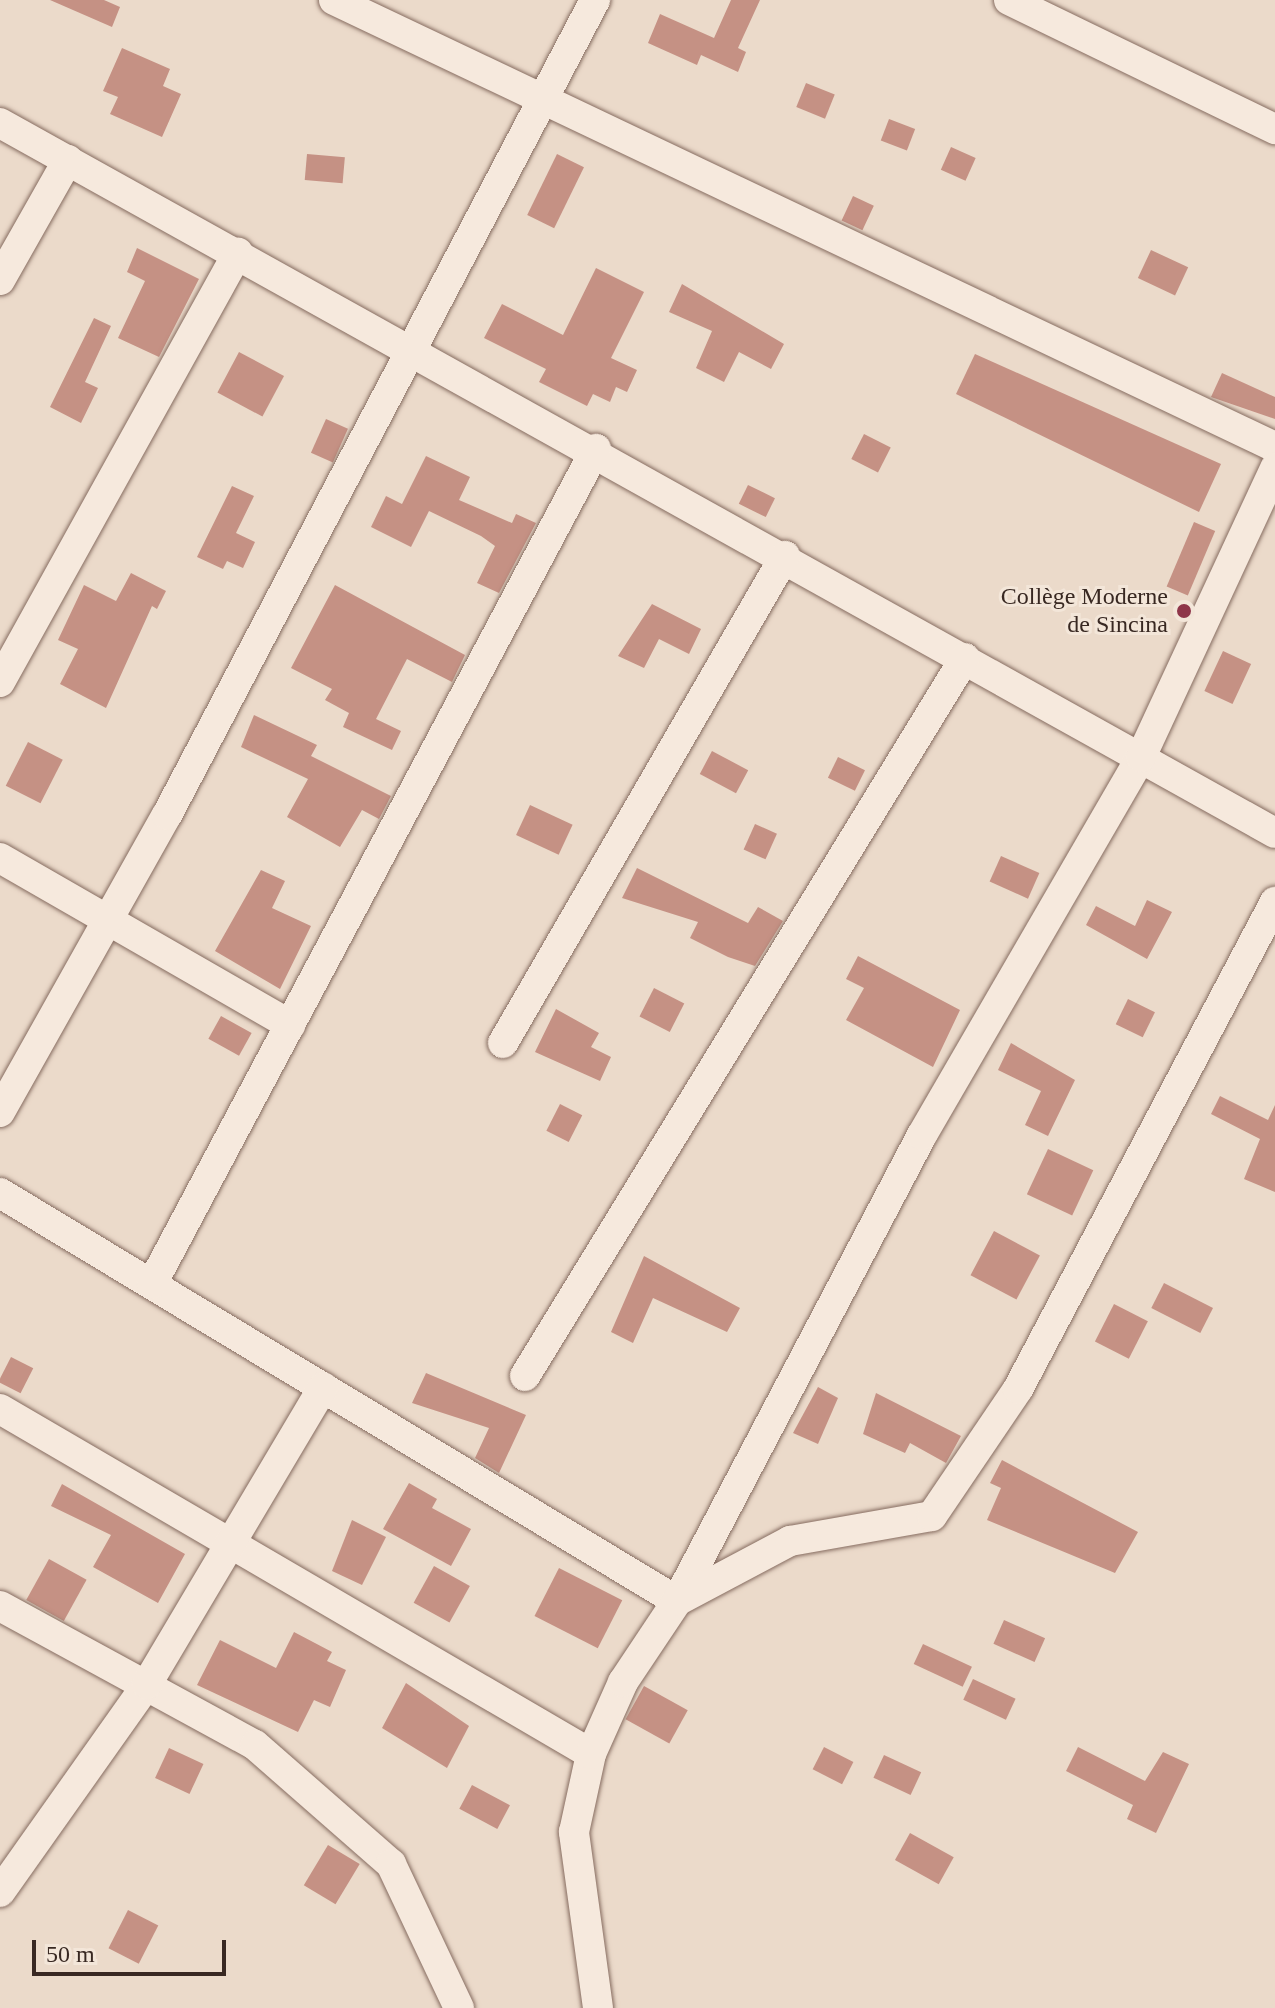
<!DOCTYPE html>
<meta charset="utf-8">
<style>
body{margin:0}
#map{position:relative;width:1275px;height:2008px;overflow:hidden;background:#ebdaca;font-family:"Times New Roman",serif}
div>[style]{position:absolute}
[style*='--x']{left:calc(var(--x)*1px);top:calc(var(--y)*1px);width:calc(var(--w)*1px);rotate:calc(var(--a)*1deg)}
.building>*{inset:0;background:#c59184;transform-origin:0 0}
.roads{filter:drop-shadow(0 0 2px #866c60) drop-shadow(0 0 2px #866c60)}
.minor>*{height:30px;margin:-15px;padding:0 15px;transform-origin:15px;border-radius:15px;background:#f6e9dd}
.dots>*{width:22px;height:22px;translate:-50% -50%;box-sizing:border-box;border:4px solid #f3e6d9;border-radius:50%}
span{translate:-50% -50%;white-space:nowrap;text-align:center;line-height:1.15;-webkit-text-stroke:6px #f3e6d9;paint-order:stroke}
.poi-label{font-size:24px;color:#382822}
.right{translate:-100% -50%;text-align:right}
.scale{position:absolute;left:32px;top:1940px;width:194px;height:36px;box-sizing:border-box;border:4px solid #382822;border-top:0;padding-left:10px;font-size:24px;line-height:28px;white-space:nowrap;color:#382822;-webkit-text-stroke:6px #f3e6d9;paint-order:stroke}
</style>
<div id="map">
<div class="building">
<div style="clip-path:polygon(50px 0,104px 0,120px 7px,112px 27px)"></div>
<div style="clip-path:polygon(731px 0,760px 0,738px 48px,746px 52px,738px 72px,701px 55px,697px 65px,648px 43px,660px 14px,714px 38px)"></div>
<div style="clip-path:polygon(122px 48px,170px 69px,163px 86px,181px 94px,162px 137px,110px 114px,118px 97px,103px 91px)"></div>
<div style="left:806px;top:83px;width:31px;height:26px;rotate:22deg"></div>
<div style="left:889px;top:119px;width:28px;height:23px;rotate:21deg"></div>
<div style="left:951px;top:147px;width:27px;height:25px;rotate:24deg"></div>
<div style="left:307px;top:154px;width:38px;height:26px;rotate:5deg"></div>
<div style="left:557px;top:154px;width:30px;height:68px;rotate:26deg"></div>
<div style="left:853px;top:196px;width:23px;height:27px;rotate:25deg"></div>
<div style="clip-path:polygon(137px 248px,199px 279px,159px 357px,118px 338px,145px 281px,127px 272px)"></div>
<div style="left:1151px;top:250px;width:41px;height:31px;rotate:25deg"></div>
<div style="clip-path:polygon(596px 268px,644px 292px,611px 358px,637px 370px,627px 392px,616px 387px,610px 402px,593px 394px,587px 406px,539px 382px,546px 369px,484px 338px,502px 304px,563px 335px)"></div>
<div style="clip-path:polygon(682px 284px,784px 344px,771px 369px,739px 352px,724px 382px,696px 368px,712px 331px,669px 312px)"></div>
<div style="clip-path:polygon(94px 318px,111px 326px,85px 382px,98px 388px,81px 423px,50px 407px)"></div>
<div style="left:239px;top:352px;width:51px;height:46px;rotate:28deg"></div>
<div style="clip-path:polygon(975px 354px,1221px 464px,1199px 512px,956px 394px)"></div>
<div style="clip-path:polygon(1222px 373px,1275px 397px,1275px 419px,1211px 397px)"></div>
<div style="left:326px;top:419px;width:24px;height:37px;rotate:24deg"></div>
<div style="left:864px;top:434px;width:30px;height:28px;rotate:27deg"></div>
<div style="clip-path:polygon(426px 456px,470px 477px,459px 500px,512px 523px,516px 514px,536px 523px,499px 593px,477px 583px,495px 546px,481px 536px,429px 511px,411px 547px,371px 527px,386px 496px,402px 504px)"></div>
<div style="left:748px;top:485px;width:30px;height:21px;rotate:26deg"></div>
<div style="clip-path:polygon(232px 486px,254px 496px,236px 533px,255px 542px,243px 568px,227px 561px,223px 569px,197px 557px)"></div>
<div style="left:1194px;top:522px;width:23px;height:70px;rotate:23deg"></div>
<div style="clip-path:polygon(131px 573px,166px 591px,157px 609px,152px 606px,106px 708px,60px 684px,78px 649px,58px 640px,84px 585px,116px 601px)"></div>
<div style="clip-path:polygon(335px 585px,465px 655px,452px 682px,407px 659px,376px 719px,401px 731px,392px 750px,343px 727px,349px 713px,325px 700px,332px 689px,291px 668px)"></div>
<div style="clip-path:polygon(652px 604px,701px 629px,689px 654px,659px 639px,644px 668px,618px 656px)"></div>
<div style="left:1223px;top:651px;width:31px;height:44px;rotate:25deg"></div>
<div style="clip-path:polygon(254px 715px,317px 745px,311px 756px,391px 796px,379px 819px,362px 810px,340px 847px,287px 817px,308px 779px,241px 747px)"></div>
<div style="left:28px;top:742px;width:39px;height:49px;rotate:27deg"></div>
<div style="left:712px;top:751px;width:41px;height:26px;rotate:28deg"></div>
<div style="left:838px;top:757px;width:30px;height:23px;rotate:26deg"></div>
<div style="left:530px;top:805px;width:47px;height:33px;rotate:25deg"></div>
<div style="left:755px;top:824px;width:24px;height:28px;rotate:24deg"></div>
<div style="left:1001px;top:856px;width:42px;height:28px;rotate:24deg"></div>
<div style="clip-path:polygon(637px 868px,748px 923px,758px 907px,783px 921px,755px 966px,728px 957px,690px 938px,698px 922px,622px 898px)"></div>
<div style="clip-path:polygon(261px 870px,285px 881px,272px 908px,311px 926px,280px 989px,215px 951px)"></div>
<div style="clip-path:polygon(1147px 900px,1172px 912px,1147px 959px,1086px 925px,1096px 906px,1135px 926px)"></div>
<div style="clip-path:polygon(858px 956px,960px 1010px,933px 1067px,846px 1020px,864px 988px,846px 979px)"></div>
<div style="left:654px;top:988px;width:34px;height:32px;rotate:27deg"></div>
<div style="left:1128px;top:999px;width:30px;height:28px;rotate:26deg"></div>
<div style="clip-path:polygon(556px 1009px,599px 1033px,591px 1047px,611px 1057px,600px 1081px,535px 1052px)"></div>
<div style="left:221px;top:1016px;width:35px;height:26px;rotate:29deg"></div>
<div style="clip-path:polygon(1011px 1043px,1075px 1080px,1048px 1136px,1025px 1125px,1041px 1091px,998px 1070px)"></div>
<div style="clip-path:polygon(1220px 1096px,1268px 1120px,1275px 1105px,1275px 1192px,1244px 1179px,1260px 1139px,1211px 1114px)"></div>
<div style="left:560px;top:1104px;width:25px;height:30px;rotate:27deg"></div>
<div style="left:1048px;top:1149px;width:50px;height:50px;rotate:25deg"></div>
<div style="left:994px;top:1231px;width:52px;height:50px;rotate:28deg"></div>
<div style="clip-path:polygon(644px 1256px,740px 1308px,727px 1332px,653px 1298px,633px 1343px,611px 1332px)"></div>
<div style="left:1164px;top:1283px;width:55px;height:28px;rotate:27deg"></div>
<div style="left:1114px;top:1304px;width:38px;height:42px;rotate:27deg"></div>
<div style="left:11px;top:1357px;width:25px;height:28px;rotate:27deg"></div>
<div style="clip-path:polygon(426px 1373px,526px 1415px,499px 1473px,475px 1458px,489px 1428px,412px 1403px)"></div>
<div style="clip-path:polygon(818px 1387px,838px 1398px,818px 1444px,793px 1433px)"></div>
<div style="clip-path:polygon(876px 1393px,961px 1436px,946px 1463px,910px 1443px,905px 1453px,863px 1434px)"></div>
<div style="clip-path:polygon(1002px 1460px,1138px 1532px,1115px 1573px,987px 1520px,1001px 1488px,990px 1483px)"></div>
<div style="clip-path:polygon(409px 1483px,437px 1499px,432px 1508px,471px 1529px,451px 1566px,383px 1529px)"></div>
<div style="clip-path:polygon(62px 1484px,185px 1554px,158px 1603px,93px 1567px,111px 1535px,51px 1506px)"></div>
<div style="clip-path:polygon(352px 1520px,386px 1537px,362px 1585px,332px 1571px)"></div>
<div style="left:49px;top:1559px;width:43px;height:47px;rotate:29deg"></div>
<div style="left:434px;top:1566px;width:41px;height:42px;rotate:29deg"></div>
<div style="left:559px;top:1568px;width:71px;height:54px;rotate:27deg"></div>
<div style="left:1004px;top:1620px;width:45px;height:26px;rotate:24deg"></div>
<div style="clip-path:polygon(294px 1632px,332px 1652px,327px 1661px,346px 1670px,330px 1707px,314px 1700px,298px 1732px,197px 1685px,220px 1640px,276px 1668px)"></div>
<div style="left:923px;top:1644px;width:54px;height:22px;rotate:25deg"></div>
<div style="left:973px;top:1679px;width:47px;height:23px;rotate:25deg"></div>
<div style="clip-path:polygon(406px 1683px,469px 1726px,447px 1768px,382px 1728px)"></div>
<div style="left:644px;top:1686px;width:50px;height:38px;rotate:29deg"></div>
<div style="left:824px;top:1747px;width:33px;height:25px;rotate:27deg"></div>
<div style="clip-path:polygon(1078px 1747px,1145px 1781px,1163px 1752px,1189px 1764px,1156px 1833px,1127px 1819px,1133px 1805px,1066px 1771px)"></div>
<div style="left:169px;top:1748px;width:38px;height:33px;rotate:25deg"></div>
<div style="left:884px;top:1755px;width:41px;height:25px;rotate:25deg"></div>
<div style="left:472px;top:1785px;width:43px;height:27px;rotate:28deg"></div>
<div style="left:910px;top:1833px;width:50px;height:31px;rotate:29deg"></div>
<div style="left:328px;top:1845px;width:37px;height:47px;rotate:31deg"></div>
<div style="left:128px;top:1910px;width:34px;height:43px;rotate:27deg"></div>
</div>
<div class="roads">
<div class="minor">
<div style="--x:334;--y:0;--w:1042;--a:25.41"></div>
<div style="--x:1009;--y:0;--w:296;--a:25.9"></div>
<div style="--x:0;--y:123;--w:1459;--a:29.11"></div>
<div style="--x:0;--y:280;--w:138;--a:-60.5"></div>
<div style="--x:0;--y:682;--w:491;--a:-61"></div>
<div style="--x:0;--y:858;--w:335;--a:29.9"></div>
<div style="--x:503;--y:1043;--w:563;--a:-59.93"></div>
<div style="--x:0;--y:1112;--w:341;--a:-60.7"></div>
<div style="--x:167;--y:815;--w:921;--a:-62.29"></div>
<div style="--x:0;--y:1193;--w:790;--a:31.08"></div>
<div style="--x:677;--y:1601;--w:526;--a:-62.27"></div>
<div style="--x:922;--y:1135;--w:437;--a:-59.9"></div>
<div style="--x:1141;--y:757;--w:319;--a:-65.1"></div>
<div style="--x:152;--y:1284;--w:946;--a:-62"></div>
<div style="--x:525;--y:1376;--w:842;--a:-58.5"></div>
<div style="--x:0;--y:1409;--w:684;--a:30.27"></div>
<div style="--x:0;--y:1606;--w:290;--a:28.6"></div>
<div style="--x:255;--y:1745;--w:181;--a:41.2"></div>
<div style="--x:391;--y:1864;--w:159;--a:64.7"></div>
<div style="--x:0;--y:1892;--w:255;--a:-54.7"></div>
<div style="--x:147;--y:1684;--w:345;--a:-59.3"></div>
<div style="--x:598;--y:2008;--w:178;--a:-97.8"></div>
<div style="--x:574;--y:1832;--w:80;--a:-77.7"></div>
<div style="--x:591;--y:1754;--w:79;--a:-66"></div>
<div style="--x:623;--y:1682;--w:97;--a:-56.3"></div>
<div style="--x:677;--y:1601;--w:128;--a:-28"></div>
<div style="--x:790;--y:1541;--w:144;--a:-10"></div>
<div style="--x:932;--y:1516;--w:153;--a:-55.9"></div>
<div style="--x:1018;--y:1389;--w:551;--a:-62.18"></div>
</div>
</div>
<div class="dots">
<div style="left:1184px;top:611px;background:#8f364a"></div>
</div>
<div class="poi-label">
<span class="right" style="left:1168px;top:611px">Collège Moderne<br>de Sincina</span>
</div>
<div class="scale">50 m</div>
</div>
